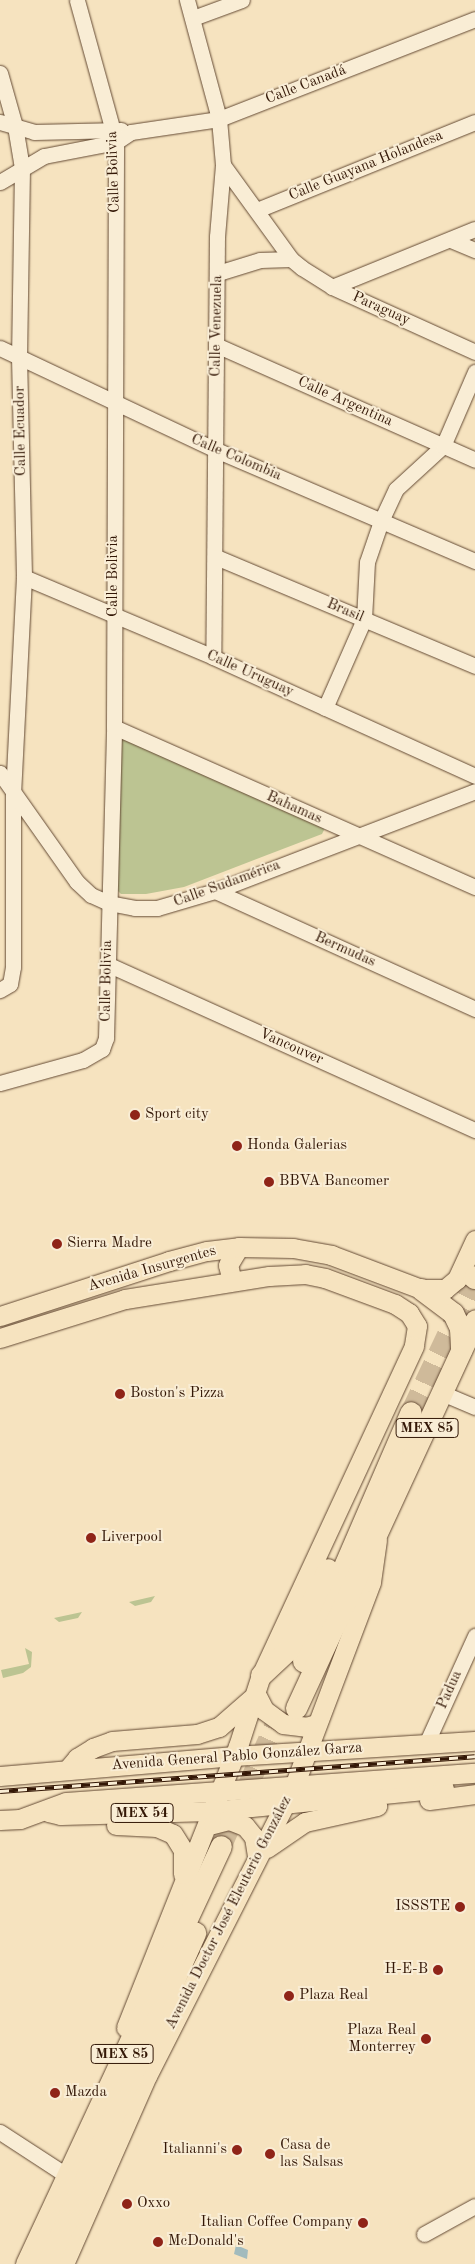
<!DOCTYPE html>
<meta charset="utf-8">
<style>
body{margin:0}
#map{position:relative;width:475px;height:2264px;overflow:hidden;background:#f6e3bf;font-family:"Old Standard TT",serif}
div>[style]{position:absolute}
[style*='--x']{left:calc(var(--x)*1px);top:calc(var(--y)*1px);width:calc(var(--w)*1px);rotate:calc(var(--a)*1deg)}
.green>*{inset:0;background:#bcc492}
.water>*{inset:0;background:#a2bbbd}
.highway-tunnel>*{height:21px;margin-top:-10.5px;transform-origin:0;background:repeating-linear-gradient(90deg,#cfba9a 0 21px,transparent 0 32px)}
.roads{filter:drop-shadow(0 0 1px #644a34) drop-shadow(0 0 1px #644a34)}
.minor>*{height:15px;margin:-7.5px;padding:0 7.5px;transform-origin:7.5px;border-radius:7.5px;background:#f9edd5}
.major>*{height:19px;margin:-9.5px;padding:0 9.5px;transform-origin:9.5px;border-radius:9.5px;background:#f6e3bf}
.highway>*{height:21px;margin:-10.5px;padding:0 10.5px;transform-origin:10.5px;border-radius:10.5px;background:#f6e3bf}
.rail>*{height:5px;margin-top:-2.5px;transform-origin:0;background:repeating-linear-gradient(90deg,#f9edd5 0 9px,#331706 0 18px);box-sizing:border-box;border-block:1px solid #331706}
.dots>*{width:14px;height:14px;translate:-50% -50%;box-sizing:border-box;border:2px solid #f9edd5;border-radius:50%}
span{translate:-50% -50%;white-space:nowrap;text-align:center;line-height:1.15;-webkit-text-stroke:4px #f9edd5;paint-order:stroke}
.shield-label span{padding:1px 4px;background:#f9edd5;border:1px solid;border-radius:4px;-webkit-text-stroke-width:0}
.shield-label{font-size:14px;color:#331706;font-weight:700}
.street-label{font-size:15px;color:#331706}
.poi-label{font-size:15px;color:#331706}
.left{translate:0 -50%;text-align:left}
.right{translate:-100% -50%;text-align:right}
</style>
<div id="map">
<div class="green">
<div style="clip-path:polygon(119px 735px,325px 828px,322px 834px,184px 887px,146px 894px,121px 894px,115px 888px)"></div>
<div style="clip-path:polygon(155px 1596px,151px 1602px,135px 1606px,129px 1602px)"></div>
<div style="clip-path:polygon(82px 1612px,78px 1618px,59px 1622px,54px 1618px)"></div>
<div style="clip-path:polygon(25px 1648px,32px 1652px,31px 1667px,23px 1673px,3px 1678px,1px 1670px,29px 1664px)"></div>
</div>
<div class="water">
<div style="clip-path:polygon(236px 2245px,248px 2250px,247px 2259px,234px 2254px)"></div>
</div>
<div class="highway-tunnel">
<div style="--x:411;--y:1412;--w:148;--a:-64.8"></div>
<div style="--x:221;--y:1846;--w:158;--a:-66"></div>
</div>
<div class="roads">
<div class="minor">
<div style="--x:187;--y:0;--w:123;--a:74.9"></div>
<div style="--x:219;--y:119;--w:46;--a:85"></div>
<div style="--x:223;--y:165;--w:72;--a:94.8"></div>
<div style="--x:217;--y:237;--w:420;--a:90.5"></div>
<div style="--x:193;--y:18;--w:52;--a:-20.2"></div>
<div style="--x:0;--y:73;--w:55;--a:74.2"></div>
<div style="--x:15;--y:126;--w:43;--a:80.5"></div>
<div style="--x:22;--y:168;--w:188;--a:90.9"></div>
<div style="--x:19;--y:356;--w:221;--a:88.7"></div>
<div style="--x:24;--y:577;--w:214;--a:92.9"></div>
<div style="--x:13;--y:791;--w:176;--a:90"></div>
<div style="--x:13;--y:967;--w:17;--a:100"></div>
<div style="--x:10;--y:984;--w:12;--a:149"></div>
<div style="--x:0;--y:122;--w:35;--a:16"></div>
<div style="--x:34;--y:132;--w:87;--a:-1.3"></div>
<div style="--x:223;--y:165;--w:116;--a:54.1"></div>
<div style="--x:291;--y:259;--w:14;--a:39"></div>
<div style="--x:302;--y:268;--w:36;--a:32"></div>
<div style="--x:332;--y:287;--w:157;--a:24.4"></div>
<div style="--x:0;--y:182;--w:51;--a:-30.6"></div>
<div style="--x:44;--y:156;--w:73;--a:-11"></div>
<div style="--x:116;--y:142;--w:18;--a:-34"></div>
<div style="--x:131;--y:132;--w:89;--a:-8.4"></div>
<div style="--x:219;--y:119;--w:275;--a:-21.3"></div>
<div style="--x:257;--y:210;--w:235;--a:-22"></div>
<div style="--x:451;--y:240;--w:26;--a:23"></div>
<div style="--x:218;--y:273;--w:44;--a:-17.2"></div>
<div style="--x:260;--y:260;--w:31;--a:-2"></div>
<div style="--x:332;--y:287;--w:154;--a:-22.1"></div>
<div style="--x:216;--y:345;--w:283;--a:23.9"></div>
<div style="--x:0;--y:348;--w:239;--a:25.3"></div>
<div style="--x:216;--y:450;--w:282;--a:23.2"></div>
<div style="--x:216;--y:557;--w:281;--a:22.8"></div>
<div style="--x:24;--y:577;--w:205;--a:22.9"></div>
<div style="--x:213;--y:657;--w:288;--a:24.4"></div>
<div style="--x:325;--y:708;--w:97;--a:-66.3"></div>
<div style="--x:364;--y:619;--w:57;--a:-87"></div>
<div style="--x:367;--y:562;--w:43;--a:-71.1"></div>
<div style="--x:381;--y:521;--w:35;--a:-65"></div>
<div style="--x:396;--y:489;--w:64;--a:-42.5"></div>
<div style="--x:443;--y:446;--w:81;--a:-66.6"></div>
<div style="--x:114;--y:727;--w:395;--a:23.9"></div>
<div style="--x:0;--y:773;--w:133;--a:54.8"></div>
<div style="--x:77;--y:882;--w:19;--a:43"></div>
<div style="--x:91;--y:895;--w:20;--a:24"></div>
<div style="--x:109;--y:903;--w:26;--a:11"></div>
<div style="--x:135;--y:908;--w:22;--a:0"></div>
<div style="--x:157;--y:908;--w:60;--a:-16.3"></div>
<div style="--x:215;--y:891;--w:279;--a:-21"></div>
<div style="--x:215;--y:891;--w:286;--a:24.4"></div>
<div style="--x:107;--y:964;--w:404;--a:24.3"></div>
<div style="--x:0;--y:1083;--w:86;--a:-15.5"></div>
<div style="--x:83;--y:1060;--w:22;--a:-30"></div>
<div style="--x:102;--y:1049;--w:12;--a:-70"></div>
<div style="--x:106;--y:1038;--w:311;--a:-88.5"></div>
<div style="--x:114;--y:727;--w:585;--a:-89.8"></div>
<div style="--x:116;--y:142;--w:147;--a:-105.4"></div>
<div style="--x:442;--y:1393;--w:36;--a:23"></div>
<div style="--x:426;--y:1744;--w:119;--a:-65.6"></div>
<div style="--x:0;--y:2132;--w:79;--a:33.1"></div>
<div style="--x:424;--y:2234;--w:58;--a:-28.8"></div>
</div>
<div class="major">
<div style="--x:232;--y:1281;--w:16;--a:-104"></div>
<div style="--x:228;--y:1265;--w:21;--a:-59"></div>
<div style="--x:0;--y:1316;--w:178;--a:-18"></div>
<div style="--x:169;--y:1261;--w:39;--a:-15"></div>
<div style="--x:207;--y:1251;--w:32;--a:-7"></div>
<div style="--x:239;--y:1247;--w:54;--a:1.1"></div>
<div style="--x:293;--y:1248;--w:39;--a:10"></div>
<div style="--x:331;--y:1255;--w:96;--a:20.7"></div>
<div style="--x:421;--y:1289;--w:24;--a:0"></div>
<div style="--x:445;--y:1289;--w:16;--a:-40"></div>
<div style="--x:457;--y:1279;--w:43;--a:-65.2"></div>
<div style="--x:0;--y:1338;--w:131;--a:-17.3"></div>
<div style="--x:125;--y:1299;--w:146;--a:-9.1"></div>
<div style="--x:269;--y:1276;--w:36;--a:-3"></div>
<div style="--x:305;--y:1274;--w:20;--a:11"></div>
<div style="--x:325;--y:1278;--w:75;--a:20.4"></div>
<div style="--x:395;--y:1304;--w:17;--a:33"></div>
<div style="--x:409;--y:1313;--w:15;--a:58"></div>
<div style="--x:417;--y:1326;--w:20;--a:99"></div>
<div style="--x:414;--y:1346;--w:363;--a:114.9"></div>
<div style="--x:261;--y:1675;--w:75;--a:107.9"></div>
<div style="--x:238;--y:1746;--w:303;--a:111.7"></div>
<div style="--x:256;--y:1694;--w:18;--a:63"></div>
<div style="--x:264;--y:1710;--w:24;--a:36"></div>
<div style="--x:283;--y:1724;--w:23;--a:7"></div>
<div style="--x:306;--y:1727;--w:10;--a:-17"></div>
<div style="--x:67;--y:1770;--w:16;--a:-50"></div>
<div style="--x:77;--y:1758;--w:19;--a:-32"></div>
<div style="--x:93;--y:1748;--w:20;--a:-20"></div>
<div style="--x:112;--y:1741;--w:85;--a:-4.7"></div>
<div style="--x:197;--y:1734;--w:23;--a:-18"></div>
<div style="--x:219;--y:1727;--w:43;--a:-41.2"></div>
<div style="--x:0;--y:1776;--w:235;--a:-4.9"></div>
<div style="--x:234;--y:1756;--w:241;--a:-3.6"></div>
<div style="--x:429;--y:1800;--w:46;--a:-7.4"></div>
<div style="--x:48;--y:1812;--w:13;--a:13"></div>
<div style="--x:61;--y:1815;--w:150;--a:-1.5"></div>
<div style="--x:211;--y:1811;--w:234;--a:-5.6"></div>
<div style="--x:0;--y:1820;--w:20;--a:-3"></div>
<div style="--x:20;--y:1819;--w:49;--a:-20.3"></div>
<div style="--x:66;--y:1802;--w:410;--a:-4.1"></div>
<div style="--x:213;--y:1824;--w:16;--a:-14"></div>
<div style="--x:229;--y:1820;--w:17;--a:21"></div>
<div style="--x:245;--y:1826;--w:14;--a:51"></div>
<div style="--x:254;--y:1837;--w:20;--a:81"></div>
<div style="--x:116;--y:1825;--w:41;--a:2.8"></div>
<div style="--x:157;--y:1827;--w:17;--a:24"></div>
<div style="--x:173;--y:1834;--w:19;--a:58"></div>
<div style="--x:183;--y:1850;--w:24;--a:90"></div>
<div style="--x:267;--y:1848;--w:46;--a:-34.4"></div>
<div style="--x:305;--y:1822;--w:74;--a:-12.5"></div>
<div style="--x:64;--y:2264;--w:206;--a:-66.2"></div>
<div style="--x:147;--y:2076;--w:325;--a:-63.1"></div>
<div style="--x:294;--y:1786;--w:218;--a:-69.3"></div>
<div style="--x:371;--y:1582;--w:42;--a:-81.9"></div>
</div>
<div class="highway">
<div style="--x:474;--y:1278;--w:2;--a:-63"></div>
<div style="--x:421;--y:1289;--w:40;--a:37"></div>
<div style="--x:453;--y:1313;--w:17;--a:65"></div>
<div style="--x:460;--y:1328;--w:22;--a:87"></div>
<div style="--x:303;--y:1661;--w:271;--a:-66.6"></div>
<div style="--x:261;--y:1675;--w:37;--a:-43"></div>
<div style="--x:288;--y:1650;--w:90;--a:-63.7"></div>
<div style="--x:296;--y:1708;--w:427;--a:-65.2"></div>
<div style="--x:26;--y:2264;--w:461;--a:-65"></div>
<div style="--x:47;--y:2264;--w:363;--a:-65.9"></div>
</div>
</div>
<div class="rail">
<div style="--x:0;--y:1791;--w:476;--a:-4.2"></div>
</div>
<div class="dots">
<div style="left:135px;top:1115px;background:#8f2418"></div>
<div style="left:237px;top:1146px;background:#8f2418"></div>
<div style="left:269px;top:1182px;background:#8f2418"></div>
<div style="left:57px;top:1244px;background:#8f2418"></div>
<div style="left:120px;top:1394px;background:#8f2418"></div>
<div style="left:91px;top:1538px;background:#8f2418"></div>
<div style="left:460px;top:1907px;background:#8f2418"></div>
<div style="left:438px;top:1970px;background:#8f2418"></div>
<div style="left:289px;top:1996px;background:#8f2418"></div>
<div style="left:426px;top:2039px;background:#8f2418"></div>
<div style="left:55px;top:2093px;background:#8f2418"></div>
<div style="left:237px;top:2150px;background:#8f2418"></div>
<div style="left:270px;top:2154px;background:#8f2418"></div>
<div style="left:127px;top:2204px;background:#8f2418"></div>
<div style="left:363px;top:2223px;background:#8f2418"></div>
<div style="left:158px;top:2242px;background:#8f2418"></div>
</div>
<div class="shield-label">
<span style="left:427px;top:1428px">MEX 85</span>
<span style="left:142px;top:1813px">MEX 54</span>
<span style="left:122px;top:2054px">MEX 85</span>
</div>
<div class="street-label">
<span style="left:306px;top:85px;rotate:-21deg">Calle Canadá</span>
<span style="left:366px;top:166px;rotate:-22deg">Calle Guayana Holandesa</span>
<span style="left:114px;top:172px;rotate:-92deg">Calle Bolivia</span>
<span style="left:381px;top:309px;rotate:24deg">Paraguay</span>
<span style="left:217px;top:326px;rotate:-89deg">Calle Venezuela</span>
<span style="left:345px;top:402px;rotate:24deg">Calle Argentina</span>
<span style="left:21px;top:431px;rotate:-91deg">Calle Ecuador</span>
<span style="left:236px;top:458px;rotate:23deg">Calle Colombia</span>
<span style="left:114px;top:576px;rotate:-90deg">Calle Bolivia</span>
<span style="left:345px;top:611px;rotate:23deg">Brasil</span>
<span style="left:250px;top:674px;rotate:24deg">Calle Uruguay</span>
<span style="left:294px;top:808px;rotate:24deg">Bahamas</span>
<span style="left:227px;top:884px;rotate:-20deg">Calle Sudamérica</span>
<span style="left:345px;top:950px;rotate:24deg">Bermudas</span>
<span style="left:107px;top:981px;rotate:-89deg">Calle Bolivia</span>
<span style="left:291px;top:1047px;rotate:24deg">Vancouver</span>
<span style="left:152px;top:1269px;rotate:-16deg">Avenida Insurgentes</span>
<span style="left:450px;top:1690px;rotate:-66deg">Padua</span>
<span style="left:237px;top:1757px;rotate:-4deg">Avenida General Pablo González Garza</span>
<span style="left:229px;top:1913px;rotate:-63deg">Avenida Doctor José Eleuterio González</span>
</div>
<div class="poi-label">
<span class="left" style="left:145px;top:1115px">Sport city</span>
<span class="left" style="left:247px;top:1146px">Honda Galerias</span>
<span class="left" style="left:279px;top:1182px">BBVA Bancomer</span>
<span class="left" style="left:67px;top:1244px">Sierra Madre</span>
<span class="left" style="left:130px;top:1394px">Boston's Pizza</span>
<span class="left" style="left:101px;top:1538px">Liverpool</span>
<span class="right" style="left:450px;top:1907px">ISSSTE</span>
<span class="right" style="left:428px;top:1970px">H-E-B</span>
<span class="left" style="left:299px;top:1996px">Plaza Real</span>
<span class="right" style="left:416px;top:2039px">Plaza Real<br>Monterrey</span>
<span class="left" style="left:65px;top:2093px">Mazda</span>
<span class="left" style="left:280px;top:2154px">Casa de<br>las Salsas</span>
<span class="right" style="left:227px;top:2150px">Italianni's</span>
<span class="left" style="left:137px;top:2204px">Oxxo</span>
<span class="right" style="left:353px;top:2223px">Italian Coffee Company</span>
<span class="left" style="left:168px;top:2242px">McDonald's</span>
</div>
</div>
